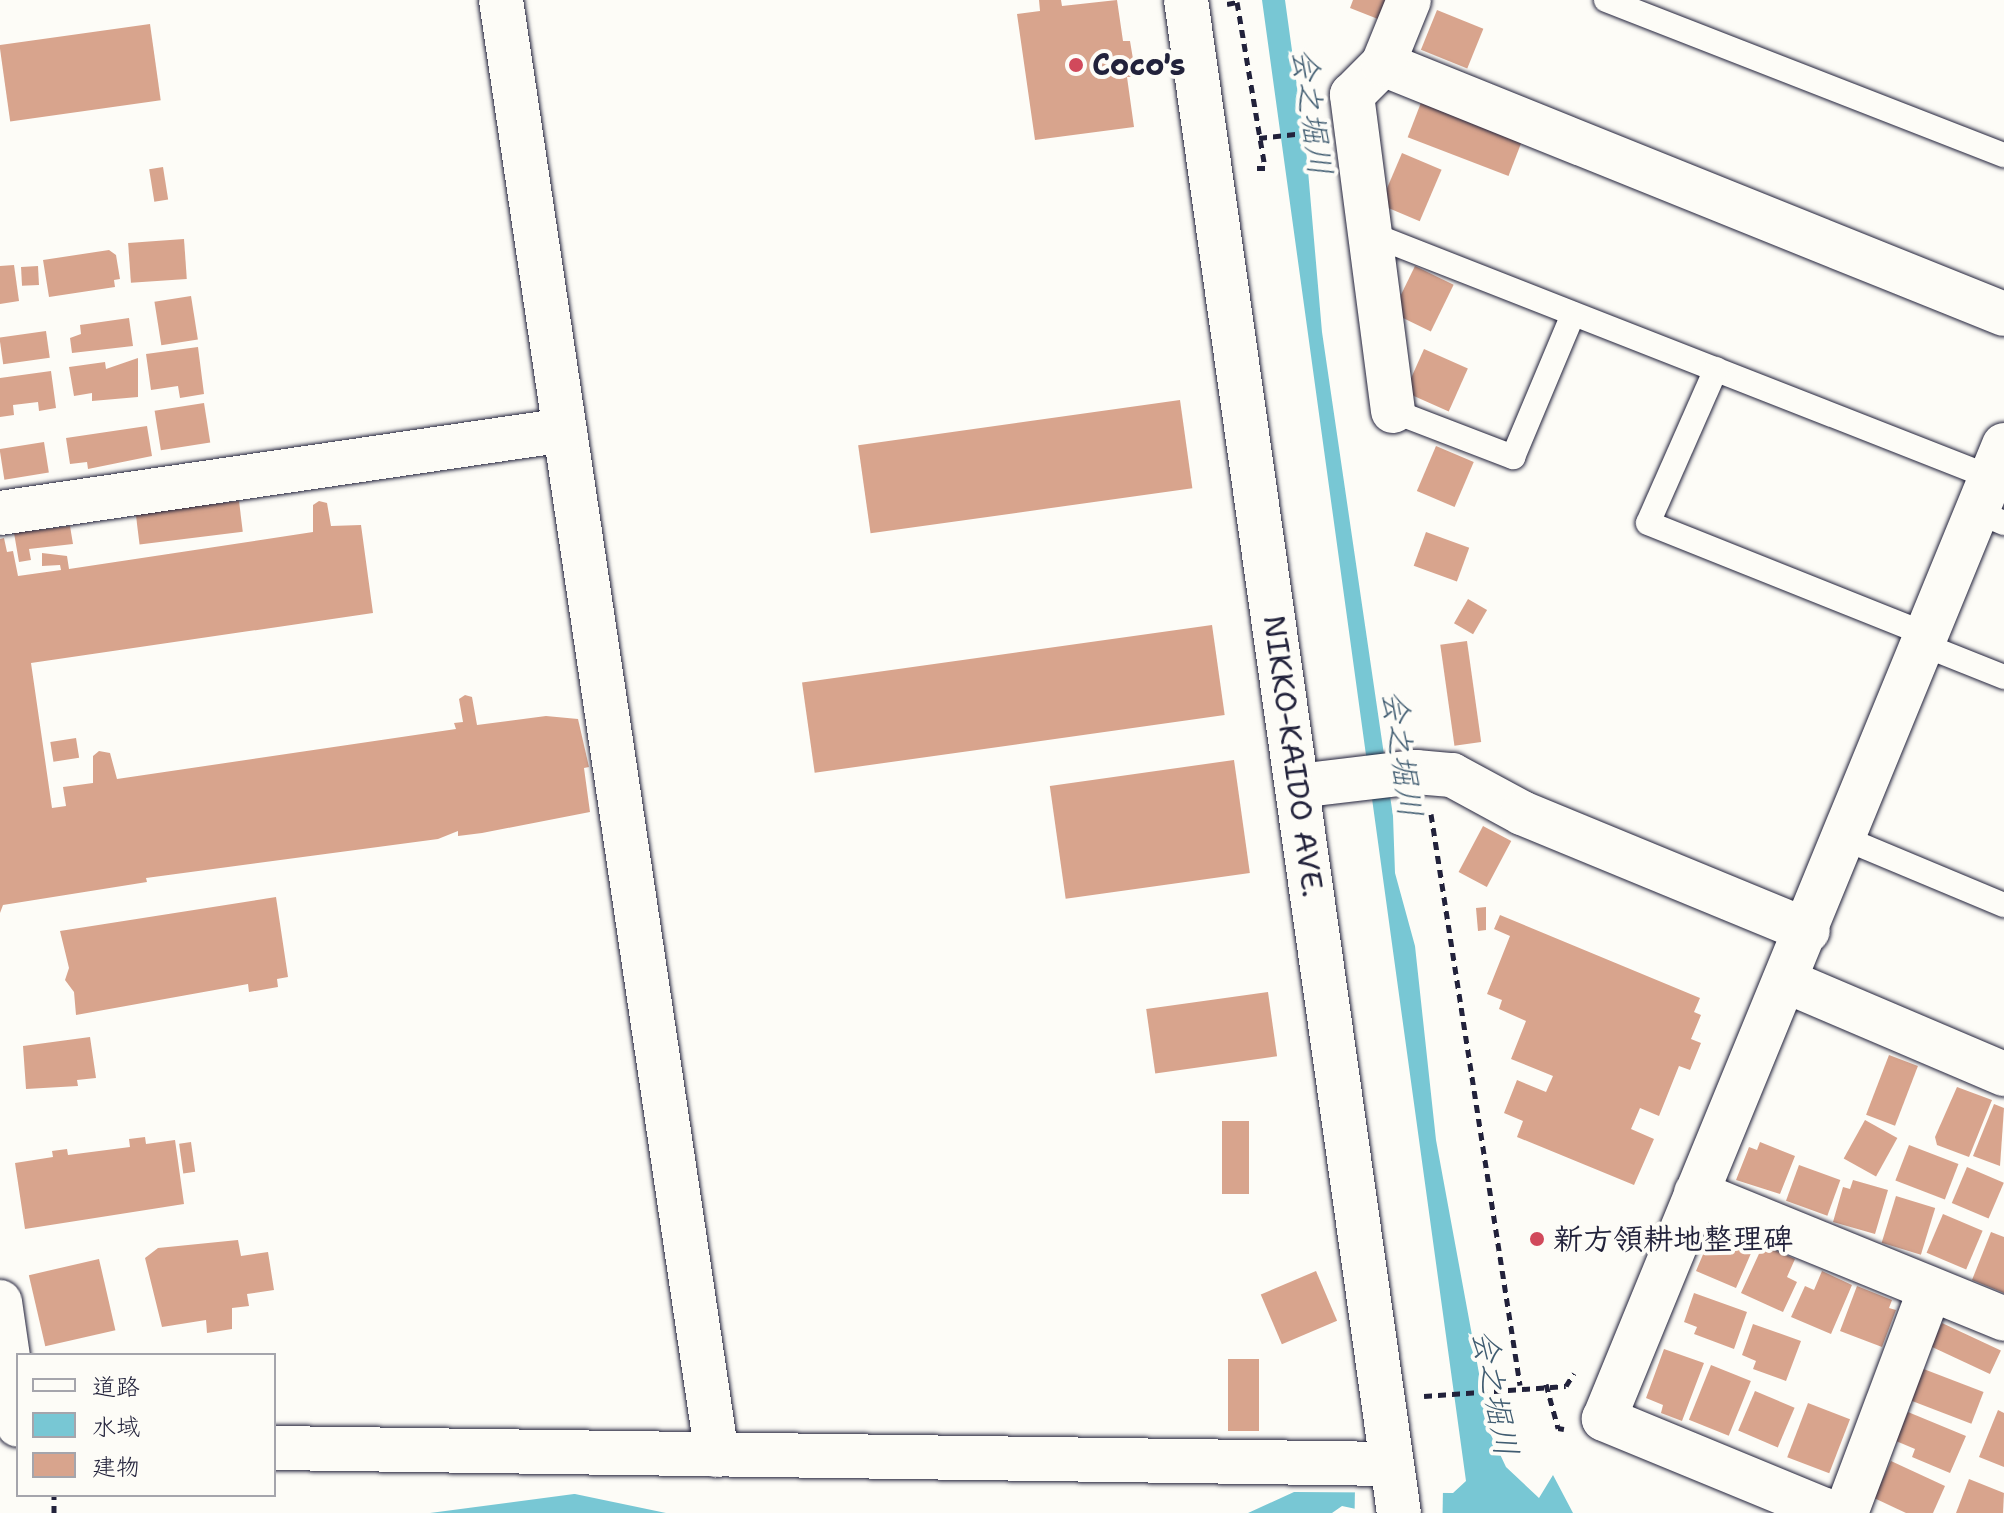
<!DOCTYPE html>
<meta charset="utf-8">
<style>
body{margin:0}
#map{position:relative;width:2004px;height:1513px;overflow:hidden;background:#fdfcf7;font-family:"Shantell Sans","Klee One",sans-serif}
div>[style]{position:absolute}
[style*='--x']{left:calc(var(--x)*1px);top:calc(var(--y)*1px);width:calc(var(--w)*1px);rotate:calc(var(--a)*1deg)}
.water>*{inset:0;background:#78c7d4}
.pier>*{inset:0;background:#fdfcf7;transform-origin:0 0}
.building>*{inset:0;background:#d8a48d;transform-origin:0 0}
.path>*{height:5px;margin-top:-2.5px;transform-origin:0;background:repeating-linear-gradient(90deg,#22223b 0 8px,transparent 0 14px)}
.roads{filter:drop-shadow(0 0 2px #22223b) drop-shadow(0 0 2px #22223b)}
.service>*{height:24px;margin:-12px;padding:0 12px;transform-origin:12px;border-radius:12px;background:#fdfcf7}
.minor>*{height:44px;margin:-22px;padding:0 22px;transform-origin:22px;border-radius:22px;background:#fdfcf7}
.trunk>*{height:44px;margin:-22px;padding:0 22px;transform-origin:22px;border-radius:22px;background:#fdfcf7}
.dots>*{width:22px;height:22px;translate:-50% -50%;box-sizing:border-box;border:4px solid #fdfcf7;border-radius:50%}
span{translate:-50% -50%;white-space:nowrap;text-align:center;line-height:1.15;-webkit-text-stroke:8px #fdfcf7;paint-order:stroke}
.poi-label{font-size:30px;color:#22223b;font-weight:700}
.left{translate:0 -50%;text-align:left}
.street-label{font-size:30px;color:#22223b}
.water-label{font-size:32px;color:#405c71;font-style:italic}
.legend{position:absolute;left:16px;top:1353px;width:260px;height:144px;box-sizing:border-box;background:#fdfcf7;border:2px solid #a5a5ac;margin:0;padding:10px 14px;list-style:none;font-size:24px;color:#22223b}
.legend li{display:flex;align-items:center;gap:16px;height:40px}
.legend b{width:40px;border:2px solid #a5a5ac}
</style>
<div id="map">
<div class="water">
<div style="clip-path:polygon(1262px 0,1285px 0,1307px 159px,1322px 332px,1393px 816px,1395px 873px,1415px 946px,1436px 1140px,1490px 1433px,1506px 1467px,1539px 1498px,1553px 1475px,1573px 1513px,1375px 1513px,1342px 1506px,1332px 1513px,1248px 1513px,1294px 1492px,1453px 1493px,1466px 1481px)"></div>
<div style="clip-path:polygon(575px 1494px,666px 1513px,430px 1513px,574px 1494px)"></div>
</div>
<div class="pier">
<div style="left:1355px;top:1488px;width:88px;height:25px;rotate:1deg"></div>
</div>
<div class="building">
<div style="clip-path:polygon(1039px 0,1061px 0,1062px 6px,1117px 0,1123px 41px,1130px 41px,1136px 77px,1127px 77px,1134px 127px,1035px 140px,1017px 14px,1040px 11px)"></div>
<div style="clip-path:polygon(1353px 0,1391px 0,1383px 21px,1350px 8px)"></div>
<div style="left:1437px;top:10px;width:50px;height:43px;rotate:22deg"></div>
<div style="left:150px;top:24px;width:77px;height:152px;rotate:82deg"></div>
<div style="left:1422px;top:100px;width:108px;height:40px;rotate:21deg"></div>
<div style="left:1402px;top:153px;width:43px;height:56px;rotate:23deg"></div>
<div style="left:163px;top:167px;width:33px;height:14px;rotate:81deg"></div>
<div style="left:184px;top:239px;width:40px;height:56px;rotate:86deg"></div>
<div style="clip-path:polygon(109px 250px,116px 255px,120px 279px,114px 280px,115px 287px,49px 297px,43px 260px)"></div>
<div style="clip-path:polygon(14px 265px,19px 301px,0 304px,0 266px)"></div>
<div style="left:38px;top:266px;width:19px;height:17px;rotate:87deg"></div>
<div style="left:1415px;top:266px;width:43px;height:52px;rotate:26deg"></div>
<div style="left:191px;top:296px;width:44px;height:37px;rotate:81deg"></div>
<div style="clip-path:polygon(129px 318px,133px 346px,72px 353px,70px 338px,81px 334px,80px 325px)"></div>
<div style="left:46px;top:331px;width:27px;height:47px;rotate:82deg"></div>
<div style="clip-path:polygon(198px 347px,204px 394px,180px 398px,178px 386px,151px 390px,146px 354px)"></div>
<div style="left:1424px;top:349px;width:48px;height:47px;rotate:24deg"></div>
<div style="clip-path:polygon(138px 358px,138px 397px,92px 401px,92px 393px,74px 396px,69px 367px,105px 362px,106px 369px)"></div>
<div style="clip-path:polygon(51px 371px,56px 408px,39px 411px,38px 402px,13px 405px,14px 415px,0 417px,0 378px)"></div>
<div style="left:1180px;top:400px;width:89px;height:325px;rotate:82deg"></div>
<div style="left:204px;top:403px;width:40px;height:50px;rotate:81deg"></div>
<div style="clip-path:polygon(147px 426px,152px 456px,88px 469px,87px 462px,70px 464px,66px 438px)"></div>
<div style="left:44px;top:442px;width:31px;height:45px;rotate:81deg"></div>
<div style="left:1436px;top:446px;width:41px;height:49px;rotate:23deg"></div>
<div style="left:239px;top:501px;width:31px;height:104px;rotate:83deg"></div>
<div style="clip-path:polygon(319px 501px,327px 503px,331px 526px,361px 525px,373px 613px,31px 663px,52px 808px,66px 806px,63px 787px,93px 783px,93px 756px,99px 751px,110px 753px,117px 779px,456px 729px,454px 723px,463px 722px,459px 699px,465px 695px,472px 697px,477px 725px,546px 716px,578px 719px,589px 767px,584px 768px,590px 812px,482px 833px,458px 836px,458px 831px,438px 839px,146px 878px,147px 882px,3px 905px,0 913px,0 539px,4px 538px,7px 552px,13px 551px,18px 576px,61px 570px,60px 565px,42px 566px,42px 553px,67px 556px,69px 569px,313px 532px,313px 505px)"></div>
<div style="clip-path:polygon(70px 526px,73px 544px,29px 549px,31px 560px,19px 562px,14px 533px)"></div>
<div style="left:1426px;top:532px;width:46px;height:36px;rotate:20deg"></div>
<div style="left:1468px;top:599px;width:22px;height:28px;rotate:30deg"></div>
<div style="left:1212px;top:625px;width:91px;height:414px;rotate:82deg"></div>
<div style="left:1467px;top:641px;width:102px;height:27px;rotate:82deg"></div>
<div style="left:76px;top:738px;width:20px;height:26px;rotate:81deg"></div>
<div style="left:1234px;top:760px;width:114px;height:186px;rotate:82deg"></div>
<div style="left:1483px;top:826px;width:32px;height:52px;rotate:28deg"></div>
<div style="clip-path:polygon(276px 897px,288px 977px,277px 979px,278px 987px,249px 992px,248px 984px,76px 1015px,74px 992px,65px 980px,69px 968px,60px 931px)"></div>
<div style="clip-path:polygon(1486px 907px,1486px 930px,1478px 931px,1476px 908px)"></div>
<div style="clip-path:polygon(1500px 915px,1700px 998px,1694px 1012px,1701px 1015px,1691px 1039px,1701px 1043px,1690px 1070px,1679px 1066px,1659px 1116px,1640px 1108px,1631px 1129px,1654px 1139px,1634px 1185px,1517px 1137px,1523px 1121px,1504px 1113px,1517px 1080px,1546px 1092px,1553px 1076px,1511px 1059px,1526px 1021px,1499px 1009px,1502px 1000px,1487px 994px,1510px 936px,1494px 929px)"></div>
<div style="left:1268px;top:992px;width:65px;height:123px;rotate:82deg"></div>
<div style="clip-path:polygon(90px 1037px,96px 1078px,77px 1080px,78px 1086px,26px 1089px,23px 1046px)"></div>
<div style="left:1889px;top:1055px;width:31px;height:64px;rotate:21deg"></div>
<div style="clip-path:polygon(1957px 1087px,1992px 1100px,1969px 1157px,1937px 1145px,1935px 1137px)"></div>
<div style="clip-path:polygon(1994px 1104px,2004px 1108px,2000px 1166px,1973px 1156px)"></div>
<div style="left:1865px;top:1120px;width:37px;height:44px;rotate:29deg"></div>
<div style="left:1222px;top:1121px;width:27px;height:73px"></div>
<div style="clip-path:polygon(145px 1137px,146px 1144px,175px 1140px,184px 1204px,25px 1229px,15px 1163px,53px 1157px,52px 1151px,67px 1149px,68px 1155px,130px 1147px,129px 1139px)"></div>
<div style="left:191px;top:1142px;width:30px;height:12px;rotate:82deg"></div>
<div style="clip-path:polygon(1760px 1142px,1795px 1156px,1780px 1194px,1736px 1180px,1749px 1147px,1757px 1150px)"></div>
<div style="left:1909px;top:1145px;width:53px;height:38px;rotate:21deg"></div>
<div style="left:1799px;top:1165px;width:44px;height:38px;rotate:20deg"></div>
<div style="left:1967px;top:1167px;width:40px;height:39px;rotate:23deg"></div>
<div style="clip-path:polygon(1853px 1180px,1888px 1190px,1875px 1234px,1833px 1222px,1843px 1187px,1850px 1189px)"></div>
<div style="left:1896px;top:1196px;width:41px;height:49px;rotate:17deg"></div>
<div style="left:1943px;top:1214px;width:43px;height:42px;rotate:23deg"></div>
<div style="clip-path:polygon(1991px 1232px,2004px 1237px,2004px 1293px,1972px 1280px)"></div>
<div style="clip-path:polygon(1728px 1233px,1755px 1244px,1736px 1288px,1696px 1271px,1710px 1238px,1723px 1243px)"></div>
<div style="clip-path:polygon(238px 1240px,241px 1256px,268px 1252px,274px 1290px,247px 1294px,249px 1306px,232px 1308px,232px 1329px,207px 1333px,206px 1320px,162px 1327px,145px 1258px,158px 1248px)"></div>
<div style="clip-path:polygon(1763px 1245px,1795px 1259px,1787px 1277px,1797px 1282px,1783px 1312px,1741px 1293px)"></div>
<div style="left:99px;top:1259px;width:73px;height:72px;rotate:77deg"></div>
<div style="left:1316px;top:1271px;width:54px;height:60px;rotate:67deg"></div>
<div style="clip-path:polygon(1822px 1271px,1852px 1285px,1831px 1334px,1791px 1317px,1805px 1286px,1814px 1290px)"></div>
<div style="clip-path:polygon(1857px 1286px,1892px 1300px,1889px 1308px,1896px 1310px,1882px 1347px,1840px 1331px)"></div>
<div style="clip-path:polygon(1694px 1293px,1747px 1312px,1734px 1349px,1694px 1334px,1697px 1327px,1684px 1322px)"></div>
<div style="left:1942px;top:1323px;width:65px;height:26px;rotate:25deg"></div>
<div style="clip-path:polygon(1753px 1324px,1801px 1341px,1786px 1381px,1753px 1369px,1756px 1361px,1742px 1355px)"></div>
<div style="clip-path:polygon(1664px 1349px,1704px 1363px,1682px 1421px,1661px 1413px,1663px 1405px,1646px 1398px)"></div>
<div style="left:1228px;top:1359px;width:31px;height:72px"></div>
<div style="left:1711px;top:1365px;width:43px;height:59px;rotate:22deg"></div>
<div style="left:1921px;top:1368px;width:67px;height:34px;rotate:21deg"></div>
<div style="left:1755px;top:1391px;width:43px;height:43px;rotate:23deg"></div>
<div style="left:1808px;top:1403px;width:45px;height:58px;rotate:21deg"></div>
<div style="clip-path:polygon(1998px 1410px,2004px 1413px,2004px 1467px,1979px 1457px)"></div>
<div style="clip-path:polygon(1908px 1412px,1966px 1436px,1950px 1473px,1912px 1457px,1915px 1449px,1896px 1441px)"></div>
<div style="clip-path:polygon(1891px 1461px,1945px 1486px,1933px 1513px,1906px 1513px,1874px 1498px)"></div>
<div style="clip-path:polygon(1969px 1479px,2004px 1493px,2003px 1513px,1956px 1513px)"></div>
</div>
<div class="path">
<div style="--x:1227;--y:4;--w:10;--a:-11"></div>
<div style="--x:1237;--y:2;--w:168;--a:80.4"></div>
<div style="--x:1265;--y:168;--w:13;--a:180"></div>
<div style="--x:1259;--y:138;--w:55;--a:-6.2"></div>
<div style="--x:1431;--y:814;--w:578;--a:81.14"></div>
<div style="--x:1546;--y:1384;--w:46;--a:74.7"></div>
<div style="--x:1558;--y:1428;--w:6;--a:9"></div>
<div style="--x:1424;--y:1396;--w:142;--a:-4"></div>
<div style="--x:1566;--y:1386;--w:15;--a:-58"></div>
<div style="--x:54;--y:1513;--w:18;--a:-90"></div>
</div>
<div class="roads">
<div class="service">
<div style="--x:1606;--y:0;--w:427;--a:21.3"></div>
<div style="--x:1368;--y:233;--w:668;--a:21.42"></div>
<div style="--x:1716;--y:369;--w:168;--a:113.8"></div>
<div style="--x:1648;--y:523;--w:302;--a:21.8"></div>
<div style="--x:1393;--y:411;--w:129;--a:21"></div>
<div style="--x:1513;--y:457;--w:155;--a:-67.2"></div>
<div style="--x:1978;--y:512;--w:28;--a:23"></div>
<div style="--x:1924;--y:645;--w:86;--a:21.8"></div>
<div style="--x:1846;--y:839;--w:171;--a:22.7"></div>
</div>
<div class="minor">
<div style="--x:501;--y:0;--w:1471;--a:81.56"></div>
<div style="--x:1383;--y:64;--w:669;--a:21.93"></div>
<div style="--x:1393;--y:411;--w:319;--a:-97.4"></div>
<div style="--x:1352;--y:95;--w:44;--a:-45"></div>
<div style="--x:1383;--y:64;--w:69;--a:-67.9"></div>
<div style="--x:0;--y:513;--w:571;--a:-8.36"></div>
<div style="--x:1298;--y:786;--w:119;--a:-6.8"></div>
<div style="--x:1416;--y:772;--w:36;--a:5"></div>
<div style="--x:1452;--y:775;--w:80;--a:28.5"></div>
<div style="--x:1522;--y:813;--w:309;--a:22.4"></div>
<div style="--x:1788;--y:982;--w:235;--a:23.1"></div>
<div style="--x:1696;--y:1193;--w:333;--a:22.2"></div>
<div style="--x:0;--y:1302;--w:124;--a:81.7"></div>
<div style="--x:274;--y:1448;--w:1117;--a:0.82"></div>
<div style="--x:1832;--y:1513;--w:247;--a:-157.6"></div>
<div style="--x:1604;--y:1419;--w:1053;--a:-67.67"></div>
<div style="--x:1846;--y:1513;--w:238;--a:-69.4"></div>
</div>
<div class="trunk">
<div style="--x:1186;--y:0;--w:1528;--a:81.99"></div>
</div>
</div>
<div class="dots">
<div style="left:1076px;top:65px;background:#d1495b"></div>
<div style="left:1537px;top:1239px;background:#d1495b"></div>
</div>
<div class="poi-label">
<span class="left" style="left:1092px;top:65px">Coco's</span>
<span class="left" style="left:1553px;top:1239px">新方領耕地整理碑</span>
</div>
<div class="street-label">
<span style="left:1293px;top:756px;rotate:82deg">NIKKO-KAIDO AVE.</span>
</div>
<div class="water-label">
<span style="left:1312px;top:112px;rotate:82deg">会之堀川</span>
<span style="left:1402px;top:754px;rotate:82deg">会之堀川</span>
<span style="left:1495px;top:1393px;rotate:79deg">会之堀川</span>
</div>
<ul class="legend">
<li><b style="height:10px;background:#fdfcf7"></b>道路</li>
<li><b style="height:22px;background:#78c7d4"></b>水域</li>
<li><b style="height:22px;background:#d8a48d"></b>建物</li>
</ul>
</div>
